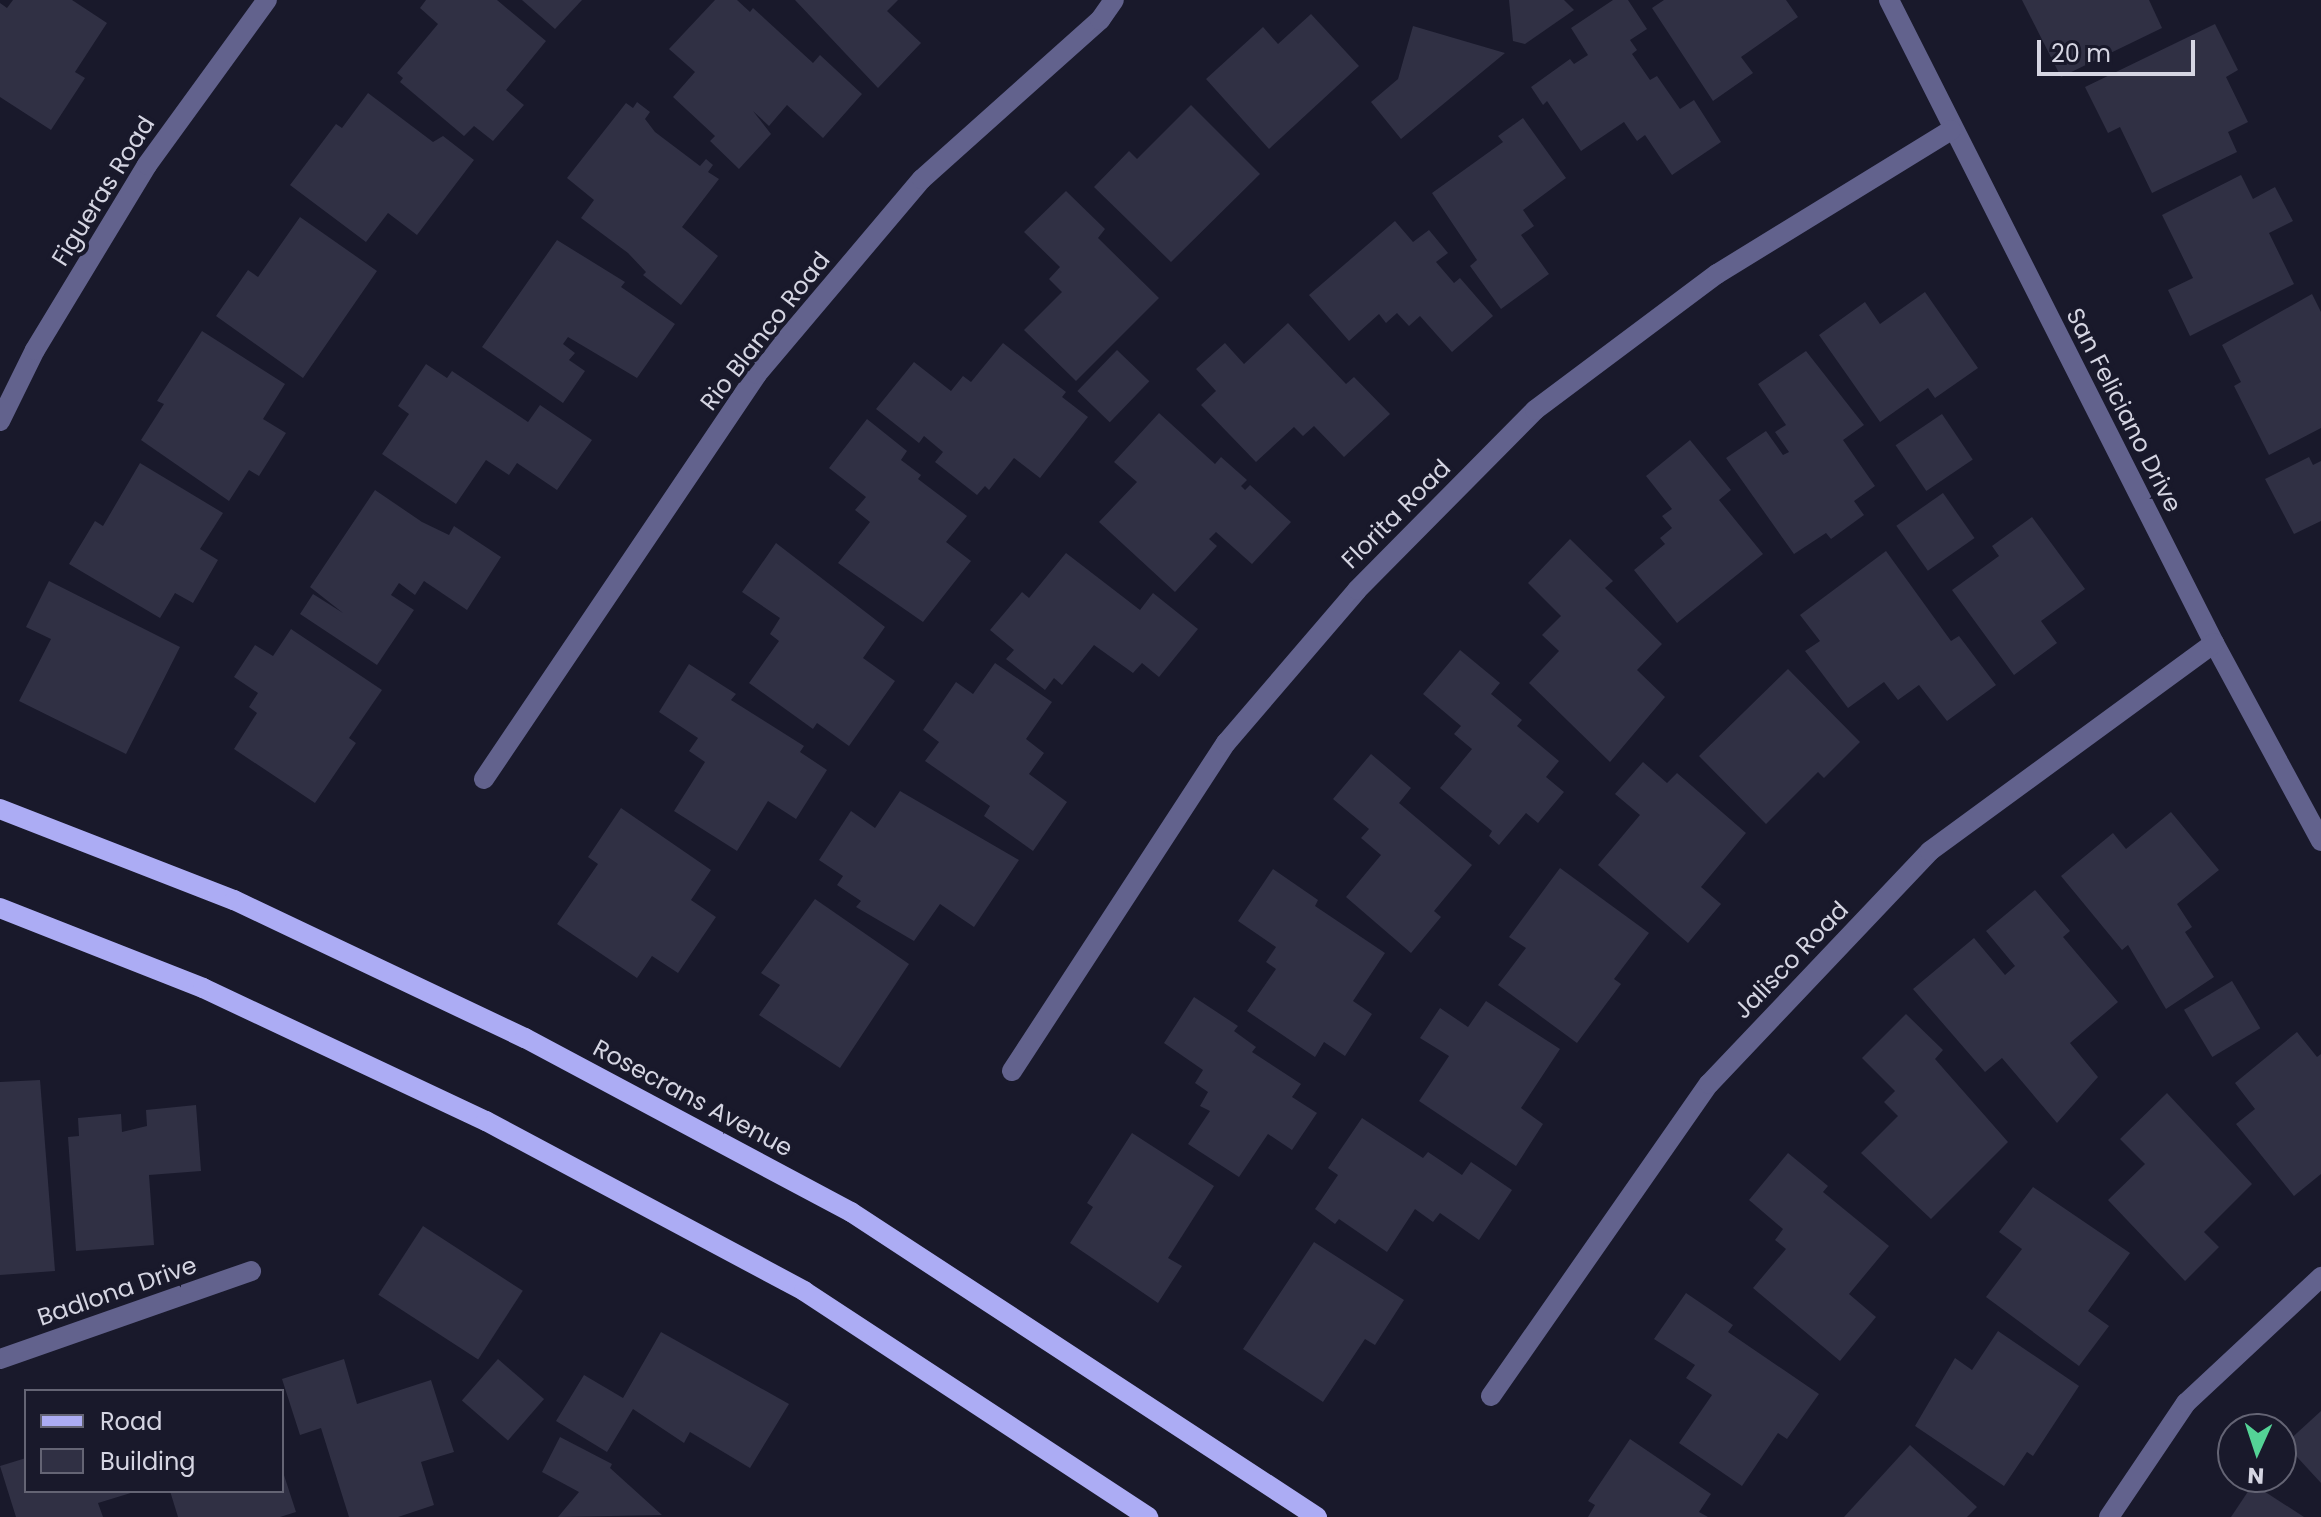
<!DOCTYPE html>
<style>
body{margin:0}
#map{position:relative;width:2321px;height:1517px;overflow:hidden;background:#19192b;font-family:Poppins,sans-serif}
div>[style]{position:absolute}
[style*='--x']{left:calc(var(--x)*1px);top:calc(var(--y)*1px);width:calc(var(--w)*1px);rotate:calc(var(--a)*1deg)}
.building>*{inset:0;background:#303044;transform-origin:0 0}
.minor>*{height:20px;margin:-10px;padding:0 10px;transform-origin:10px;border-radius:10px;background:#62628d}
.major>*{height:20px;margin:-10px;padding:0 10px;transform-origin:10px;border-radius:10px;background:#acacf4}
span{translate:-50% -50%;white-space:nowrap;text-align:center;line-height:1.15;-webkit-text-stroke:8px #19192b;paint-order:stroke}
.street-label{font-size:24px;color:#d5d5e2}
.legend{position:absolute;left:24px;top:1389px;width:260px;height:104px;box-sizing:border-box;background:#19192b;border:2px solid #646474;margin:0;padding:10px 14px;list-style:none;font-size:24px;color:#d5d5e2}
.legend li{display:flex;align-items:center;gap:16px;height:40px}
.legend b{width:40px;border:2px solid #646474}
.north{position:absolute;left:2217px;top:1413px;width:80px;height:80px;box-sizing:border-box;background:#19192b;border:2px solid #646474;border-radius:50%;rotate:183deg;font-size:22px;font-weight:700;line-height:32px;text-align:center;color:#d5d5e2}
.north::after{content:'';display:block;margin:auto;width:28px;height:36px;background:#54d396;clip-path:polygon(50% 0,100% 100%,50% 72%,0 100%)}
.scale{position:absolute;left:2037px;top:40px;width:158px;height:36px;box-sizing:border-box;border:4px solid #d5d5e2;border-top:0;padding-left:10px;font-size:24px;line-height:28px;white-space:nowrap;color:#d5d5e2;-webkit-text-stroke:6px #19192b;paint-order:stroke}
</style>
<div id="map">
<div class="building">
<div style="clip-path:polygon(13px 0,72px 0,107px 23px,75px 72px,85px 78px,51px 130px,0 97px,0 3px,7px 8px)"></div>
<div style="clip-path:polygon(426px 0,497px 0,546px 41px,506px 90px,524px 105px,493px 141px,474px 126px,464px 136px,400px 82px,403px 78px,397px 73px,438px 24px,420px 8px)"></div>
<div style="clip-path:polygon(522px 0,582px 0,555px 29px)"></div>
<div style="clip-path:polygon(715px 0,737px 0,750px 12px,753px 8px,813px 63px,820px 55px,862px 94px,823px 138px,787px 105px,769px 126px,753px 111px,771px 134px,739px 169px,710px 141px,715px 136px,673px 97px,695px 72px,669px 49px)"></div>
<div style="clip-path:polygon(795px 0,898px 0,887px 11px,921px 43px,878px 88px)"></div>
<div style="clip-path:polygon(1509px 0,1564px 0,1574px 10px,1525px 44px,1513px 41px)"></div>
<div style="clip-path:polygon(1613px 0,1628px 0,1647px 29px,1630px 40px,1637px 50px,1632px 54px,1650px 80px,1657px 76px,1680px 109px,1694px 100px,1721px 142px,1672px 175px,1645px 135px,1637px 141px,1624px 122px,1581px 151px,1547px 101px,1543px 105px,1531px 87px,1570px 59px,1574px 64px,1588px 55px,1571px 28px)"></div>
<div style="clip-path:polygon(1664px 0,1786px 0,1798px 17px,1741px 57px,1753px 73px,1713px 101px,1652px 8px)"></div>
<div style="clip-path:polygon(2022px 0,2149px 0,2162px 28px,2061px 77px)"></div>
<div style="clip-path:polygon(1311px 14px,1359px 66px,1269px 149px,1206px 79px,1263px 27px,1278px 44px)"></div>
<div style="clip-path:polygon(2215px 24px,2238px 70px,2226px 77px,2248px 122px,2228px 132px,2237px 152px,2152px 193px,2120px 127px,2108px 133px,2085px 87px)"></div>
<div style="clip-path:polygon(1413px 26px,1505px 53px,1401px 139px,1371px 102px,1398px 79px)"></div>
<div style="clip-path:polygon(368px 93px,433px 142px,443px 136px,474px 160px,417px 235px,388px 213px,366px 242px,290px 185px,336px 124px,342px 128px)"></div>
<div style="clip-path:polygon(637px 102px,650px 112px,645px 119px,655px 132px,700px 166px,706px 159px,713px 165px,708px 172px,719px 179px,682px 227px,718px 256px,681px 305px,643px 275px,646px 272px,628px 253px,581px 218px,594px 200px,567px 178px,626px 103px,633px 108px)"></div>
<div style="clip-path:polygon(1191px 105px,1260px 174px,1171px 262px,1094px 187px,1129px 151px,1137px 159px)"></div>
<div style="clip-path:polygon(1523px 118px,1566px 178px,1523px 210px,1534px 226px,1521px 235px,1549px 274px,1501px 309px,1470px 266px,1477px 260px,1432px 193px,1503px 142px,1498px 136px)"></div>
<div style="clip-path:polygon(2241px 175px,2253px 199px,2275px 187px,2293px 221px,2269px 233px,2294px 284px,2190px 336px,2168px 290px,2193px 278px,2162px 215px)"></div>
<div style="clip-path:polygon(1066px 191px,1105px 229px,1098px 238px,1159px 298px,1076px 381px,1024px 330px,1062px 292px,1049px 279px,1060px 267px,1024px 232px)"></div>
<div style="clip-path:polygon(300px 217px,377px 271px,303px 378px,216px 316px,248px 270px,258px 277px)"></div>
<div style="clip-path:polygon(1395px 221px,1413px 242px,1429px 230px,1448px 253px,1436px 262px,1454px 283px,1460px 278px,1493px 316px,1452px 352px,1420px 316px,1409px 326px,1397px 313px,1386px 323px,1379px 314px,1349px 341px,1309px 295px)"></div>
<div style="clip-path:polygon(557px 240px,625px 282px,621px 287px,675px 324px,637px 378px,568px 337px,563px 344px,575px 353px,569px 360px,585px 371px,563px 403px,482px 347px)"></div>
<div style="clip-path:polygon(1925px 292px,1978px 368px,1935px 398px,1928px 388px,1880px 422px,1819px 335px,1865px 302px,1880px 324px)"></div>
<div style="clip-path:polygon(2312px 294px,2321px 312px,2321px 428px,2269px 455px,2234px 386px,2241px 382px,2222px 345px)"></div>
<div style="clip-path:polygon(1288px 323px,1346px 384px,1354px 377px,1390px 414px,1344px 457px,1314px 426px,1303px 436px,1294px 427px,1256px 462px,1201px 405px,1216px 391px,1196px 369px,1225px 343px,1244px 364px)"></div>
<div style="clip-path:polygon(202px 331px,285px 384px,263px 419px,286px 433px,259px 476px,249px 470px,229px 501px,141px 440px,164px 404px,157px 401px)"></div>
<div style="clip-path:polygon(1003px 343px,1066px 392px,1062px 397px,1088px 417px,1040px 478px,1014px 458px,989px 490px,985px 486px,977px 495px,935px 462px,943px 452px,924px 436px,919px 443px,876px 409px,914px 362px,951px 391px,963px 376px,971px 382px)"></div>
<div style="left:1117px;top:350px;width:45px;height:57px;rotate:44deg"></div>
<div style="clip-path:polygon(1806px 351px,1864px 425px,1843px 440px,1875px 486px,1854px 501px,1864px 515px,1831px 539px,1826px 533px,1794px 554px,1726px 458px,1766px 431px,1783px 455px,1789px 452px,1775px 432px,1786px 425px,1758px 384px)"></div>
<div style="clip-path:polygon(426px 364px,447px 378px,452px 371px,528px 422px,540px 405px,592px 440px,557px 490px,517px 463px,509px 475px,486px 460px,456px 504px,382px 454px,409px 414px,398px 406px)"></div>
<div style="clip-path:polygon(1159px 413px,1215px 464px,1221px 457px,1247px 480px,1241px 486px,1245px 490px,1250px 485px,1291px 522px,1252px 564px,1216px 532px,1209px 539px,1217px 546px,1175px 592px,1099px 522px,1137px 482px,1114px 462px)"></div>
<div style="left:1942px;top:414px;width:55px;height:56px;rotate:56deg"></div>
<div style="clip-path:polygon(867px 419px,907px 451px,901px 460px,921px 475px,918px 479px,967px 516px,946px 542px,971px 561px,923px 622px,838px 563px,870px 522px,855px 510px,866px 497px,829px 468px)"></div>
<div style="clip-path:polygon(1690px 440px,1731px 490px,1719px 500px,1763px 554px,1677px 623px,1634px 570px,1665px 544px,1660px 538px,1672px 528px,1662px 516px,1672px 509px,1646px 476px)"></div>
<div style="clip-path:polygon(2309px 457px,2313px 465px,2321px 461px,2321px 521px,2294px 534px,2265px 479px)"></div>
<div style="clip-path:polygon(140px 463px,223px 513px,200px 549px,218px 560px,193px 603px,175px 593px,160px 618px,69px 564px,95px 521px,103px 526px)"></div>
<div style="clip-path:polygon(375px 490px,422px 522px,449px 535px,454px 526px,501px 557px,467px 610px,424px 581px,415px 595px,399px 583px,391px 595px,414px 610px,377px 665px,300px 614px,313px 594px,343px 613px,310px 587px)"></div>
<div style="left:1943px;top:493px;width:55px;height:57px;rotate:55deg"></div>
<div style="clip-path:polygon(2032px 517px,2085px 589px,2041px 621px,2057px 643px,2014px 675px,1952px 590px,1999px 556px,1992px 546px)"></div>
<div style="clip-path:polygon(1570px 539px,1613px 581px,1605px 588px,1662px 644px,1637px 670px,1665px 697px,1610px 762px,1529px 683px,1559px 651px,1542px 635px,1561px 616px,1528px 583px)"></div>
<div style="clip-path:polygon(776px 543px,885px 627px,863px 658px,895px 681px,849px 746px,817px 723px,813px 729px,749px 683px,779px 641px,770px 634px,780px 618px,742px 592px)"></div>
<div style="clip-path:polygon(1886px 551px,1951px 641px,1959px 636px,1996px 685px,1947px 721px,1919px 685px,1898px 700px,1884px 682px,1848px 708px,1805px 651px,1820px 641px,1800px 615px)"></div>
<div style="clip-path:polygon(1066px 553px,1140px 610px,1153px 593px,1198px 629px,1159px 677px,1142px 663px,1133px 673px,1094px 645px,1062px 685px,1054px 678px,1045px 690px,1006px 659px,1014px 650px,990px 630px,1022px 592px,1029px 598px)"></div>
<div style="clip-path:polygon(49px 581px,180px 647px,126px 754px,19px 701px,51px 639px,26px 627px)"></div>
<div style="clip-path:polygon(291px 629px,382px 690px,349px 738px,356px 743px,315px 803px,234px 749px,257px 713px,249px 707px,258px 693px,234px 677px,255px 645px,273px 656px)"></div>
<div style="clip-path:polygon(1460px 650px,1500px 683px,1491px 694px,1522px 720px,1517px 726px,1559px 761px,1546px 777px,1564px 792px,1538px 823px,1526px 813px,1499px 845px,1489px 836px,1492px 831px,1440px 788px,1472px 749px,1454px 734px,1461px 726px,1423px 694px)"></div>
<div style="clip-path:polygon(995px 663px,1052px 702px,1026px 739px,1044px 753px,1029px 774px,1067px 802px,1033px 851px,984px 816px,990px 806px,925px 761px,939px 742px,923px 730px,956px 682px,973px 694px)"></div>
<div style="clip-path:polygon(689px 664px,736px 694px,731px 700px,804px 746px,800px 752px,827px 770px,796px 819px,768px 801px,737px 851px,674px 811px,705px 762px,689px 751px,698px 738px,659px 712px)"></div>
<div style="clip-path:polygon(1788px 669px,1860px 742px,1824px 778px,1818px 772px,1766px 824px,1699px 756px)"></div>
<div style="clip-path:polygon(1371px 754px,1411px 788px,1399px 803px,1472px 865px,1434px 911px,1441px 917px,1411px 953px,1346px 897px,1381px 855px,1361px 838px,1369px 829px,1333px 799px)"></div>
<div style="clip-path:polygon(1643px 762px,1667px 783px,1677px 773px,1746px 833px,1701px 887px,1721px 904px,1688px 943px,1598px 865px,1640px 815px,1615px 794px)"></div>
<div style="clip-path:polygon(900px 791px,1019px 860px,974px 927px,940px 904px,914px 941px,856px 907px,861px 901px,837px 885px,843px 876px,819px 860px,851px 811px,875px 828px)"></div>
<div style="clip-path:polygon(621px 808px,711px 870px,691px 900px,716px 917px,678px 973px,652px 956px,637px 978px,557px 924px,598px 864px,588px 857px)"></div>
<div style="clip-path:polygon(2171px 812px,2219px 870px,2177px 904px,2192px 927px,2185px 932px,2214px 977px,2166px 1009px,2128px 945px,2122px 950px,2061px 876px,2113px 833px,2126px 849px)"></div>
<div style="clip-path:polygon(1560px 868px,1649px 933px,1614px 979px,1621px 984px,1577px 1043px,1498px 985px,1526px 948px,1509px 937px)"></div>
<div style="clip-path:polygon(1273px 869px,1318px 900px,1315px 906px,1385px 953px,1353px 1001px,1372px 1014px,1345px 1056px,1324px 1042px,1315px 1057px,1247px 1011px,1276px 969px,1266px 962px,1276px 947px,1238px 921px)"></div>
<div style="clip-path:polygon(2035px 890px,2070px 931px,2063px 937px,2118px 1002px,2070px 1043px,2098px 1077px,2057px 1123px,2002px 1058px,1985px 1072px,1913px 989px,1974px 938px,2005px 975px,2015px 966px,1986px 931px)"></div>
<div style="clip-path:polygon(815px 899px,909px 964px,840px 1068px,759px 1015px,780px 985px,761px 973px)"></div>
<div style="left:2232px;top:981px;width:55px;height:56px;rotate:59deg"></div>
<div style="clip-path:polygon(1194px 997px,1238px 1026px,1234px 1031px,1256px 1047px,1252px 1052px,1301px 1084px,1292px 1097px,1317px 1113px,1292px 1150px,1268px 1134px,1239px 1177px,1188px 1144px,1210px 1111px,1200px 1106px,1208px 1092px,1195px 1083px,1203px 1070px,1164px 1043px)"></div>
<div style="clip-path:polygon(1486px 1001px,1560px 1049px,1521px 1108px,1543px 1124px,1516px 1166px,1419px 1101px,1449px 1056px,1420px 1038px,1440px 1008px,1468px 1027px)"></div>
<div style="clip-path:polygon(1906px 1014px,1943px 1050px,1935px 1059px,2008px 1142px,1931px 1219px,1861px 1153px,1898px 1116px,1884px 1102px,1895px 1091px,1862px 1058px)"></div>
<div style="clip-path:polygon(2297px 1032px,2317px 1057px,2321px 1054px,2321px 1174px,2294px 1196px,2236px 1124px,2255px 1109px,2235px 1083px)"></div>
<div style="clip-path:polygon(40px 1080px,55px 1271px,0 1275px,0 1082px)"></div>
<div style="clip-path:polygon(2167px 1093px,2252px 1184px,2204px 1232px,2219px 1247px,2185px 1281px,2108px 1200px,2145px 1164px,2120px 1139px)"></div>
<div style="clip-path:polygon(196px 1105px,201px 1171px,149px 1175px,154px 1245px,76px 1251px,68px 1137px,79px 1136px,78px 1118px,121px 1114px,122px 1132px,147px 1126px,146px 1110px)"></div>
<div style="clip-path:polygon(1362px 1118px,1423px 1158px,1428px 1152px,1462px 1175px,1471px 1162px,1512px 1190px,1479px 1240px,1440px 1213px,1433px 1222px,1415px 1209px,1387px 1252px,1339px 1219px,1335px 1224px,1315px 1209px,1338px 1175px,1328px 1168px)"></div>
<div style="clip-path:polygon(1132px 1133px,1214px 1186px,1168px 1258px,1182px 1266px,1158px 1303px,1070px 1243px,1093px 1207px,1087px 1203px)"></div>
<div style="clip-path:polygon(1788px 1153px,1828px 1186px,1823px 1192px,1889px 1246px,1849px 1294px,1876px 1317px,1840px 1361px,1753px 1288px,1786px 1249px,1775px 1240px,1783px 1229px,1749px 1200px)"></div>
<div style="clip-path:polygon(2033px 1187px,2130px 1253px,2088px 1311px,2109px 1326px,2079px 1366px,1986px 1297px,2022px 1249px,1999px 1232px)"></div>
<div style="left:423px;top:1226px;width:119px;height:82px;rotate:33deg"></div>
<div style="clip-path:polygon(1314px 1242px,1404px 1300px,1375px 1345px,1365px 1339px,1323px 1402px,1243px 1349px)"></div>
<div style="clip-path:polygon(1686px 1293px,1733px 1325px,1728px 1332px,1819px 1394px,1787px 1439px,1778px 1433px,1742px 1486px,1679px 1443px,1712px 1395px,1686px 1378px,1695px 1365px,1654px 1339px)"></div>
<div style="clip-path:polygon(1998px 1331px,2079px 1386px,2033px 1456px,2027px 1452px,2004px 1486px,1915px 1426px,1955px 1358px,1972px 1370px)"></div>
<div style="clip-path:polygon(661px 1332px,789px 1404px,750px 1468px,690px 1432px,684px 1443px,633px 1409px,607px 1452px,556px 1421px,584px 1375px,623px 1398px)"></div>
<div style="clip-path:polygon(344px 1359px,357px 1404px,431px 1380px,454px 1452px,421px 1462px,434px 1505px,398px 1517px,349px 1517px,321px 1428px,300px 1435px,282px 1379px)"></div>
<div style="left:498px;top:1359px;width:61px;height:55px;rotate:41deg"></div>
<div style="clip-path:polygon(2321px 1411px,2321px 1483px,2285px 1444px)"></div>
<div style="clip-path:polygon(560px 1437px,612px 1464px,610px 1468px,662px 1515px,558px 1517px,579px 1492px,542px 1472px)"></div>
<div style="clip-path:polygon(1630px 1439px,1711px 1494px,1699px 1512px,1708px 1517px,1588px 1517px,1595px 1505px,1588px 1501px)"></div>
<div style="clip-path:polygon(1910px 1445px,1977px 1507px,1967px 1517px,1844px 1517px)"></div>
<div style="clip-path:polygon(26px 1458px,26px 1491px,134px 1492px,98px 1503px,103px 1517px,16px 1517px,0 1466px)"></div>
<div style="clip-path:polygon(283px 1472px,296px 1512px,280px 1517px,178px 1517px,170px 1491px,282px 1491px)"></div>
<div style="clip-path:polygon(2253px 1484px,2304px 1517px,2231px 1517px)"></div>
</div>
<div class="minor">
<div style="--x:1889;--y:0;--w:720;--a:63.19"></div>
<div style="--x:2214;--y:643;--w:225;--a:61.6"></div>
<div style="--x:0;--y:421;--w:79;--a:-63.8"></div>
<div style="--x:35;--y:350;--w:216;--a:-58.8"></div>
<div style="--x:147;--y:165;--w:204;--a:-54"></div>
<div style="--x:484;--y:779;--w:488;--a:-56"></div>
<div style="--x:757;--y:374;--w:255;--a:-49.8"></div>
<div style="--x:922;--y:179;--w:239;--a:-41.8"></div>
<div style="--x:1100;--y:20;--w:24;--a:-55"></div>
<div style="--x:1012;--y:1071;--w:392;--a:-56.9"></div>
<div style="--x:1226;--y:743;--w:201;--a:-49.4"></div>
<div style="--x:1357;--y:590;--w:253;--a:-45.3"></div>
<div style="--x:1535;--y:410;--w:227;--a:-36.8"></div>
<div style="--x:1717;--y:274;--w:275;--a:-31.6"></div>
<div style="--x:0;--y:1359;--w:266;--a:-19.3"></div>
<div style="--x:1491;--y:1396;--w:381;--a:-55.1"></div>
<div style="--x:1709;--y:1084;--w:321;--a:-46.5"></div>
<div style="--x:1930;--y:851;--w:352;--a:-36.2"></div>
<div style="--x:2109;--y:1517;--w:138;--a:-56"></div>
<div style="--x:2186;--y:1403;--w:185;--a:-43"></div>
</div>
<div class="major">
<div style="--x:0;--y:809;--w:251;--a:21.3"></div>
<div style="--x:234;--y:900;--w:322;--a:25.4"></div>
<div style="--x:525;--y:1038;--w:370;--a:28.1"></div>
<div style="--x:851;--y:1212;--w:557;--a:33.21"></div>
<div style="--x:0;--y:908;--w:218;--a:21.5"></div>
<div style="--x:203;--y:988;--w:313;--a:25.2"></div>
<div style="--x:486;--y:1121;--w:361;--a:28.1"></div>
<div style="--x:804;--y:1291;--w:412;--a:33.3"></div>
</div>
<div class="street-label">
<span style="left:103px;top:191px;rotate:-58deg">Figueras Road</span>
<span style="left:765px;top:331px;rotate:-52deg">Rio Blanco Road</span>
<span style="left:2124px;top:410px;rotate:63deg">San Feliciano Drive</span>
<span style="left:1396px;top:514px;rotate:-45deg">Florita Road</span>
<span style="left:1791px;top:960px;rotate:-46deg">Jalisco Road</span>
<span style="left:693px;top:1098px;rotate:28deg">Rosecrans Avenue</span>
<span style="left:117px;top:1291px;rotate:-19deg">Badlona Drive</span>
</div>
<ul class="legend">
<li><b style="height:10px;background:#acacf4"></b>Road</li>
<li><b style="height:22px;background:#303044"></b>Building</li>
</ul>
<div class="north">N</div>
<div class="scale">20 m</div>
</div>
